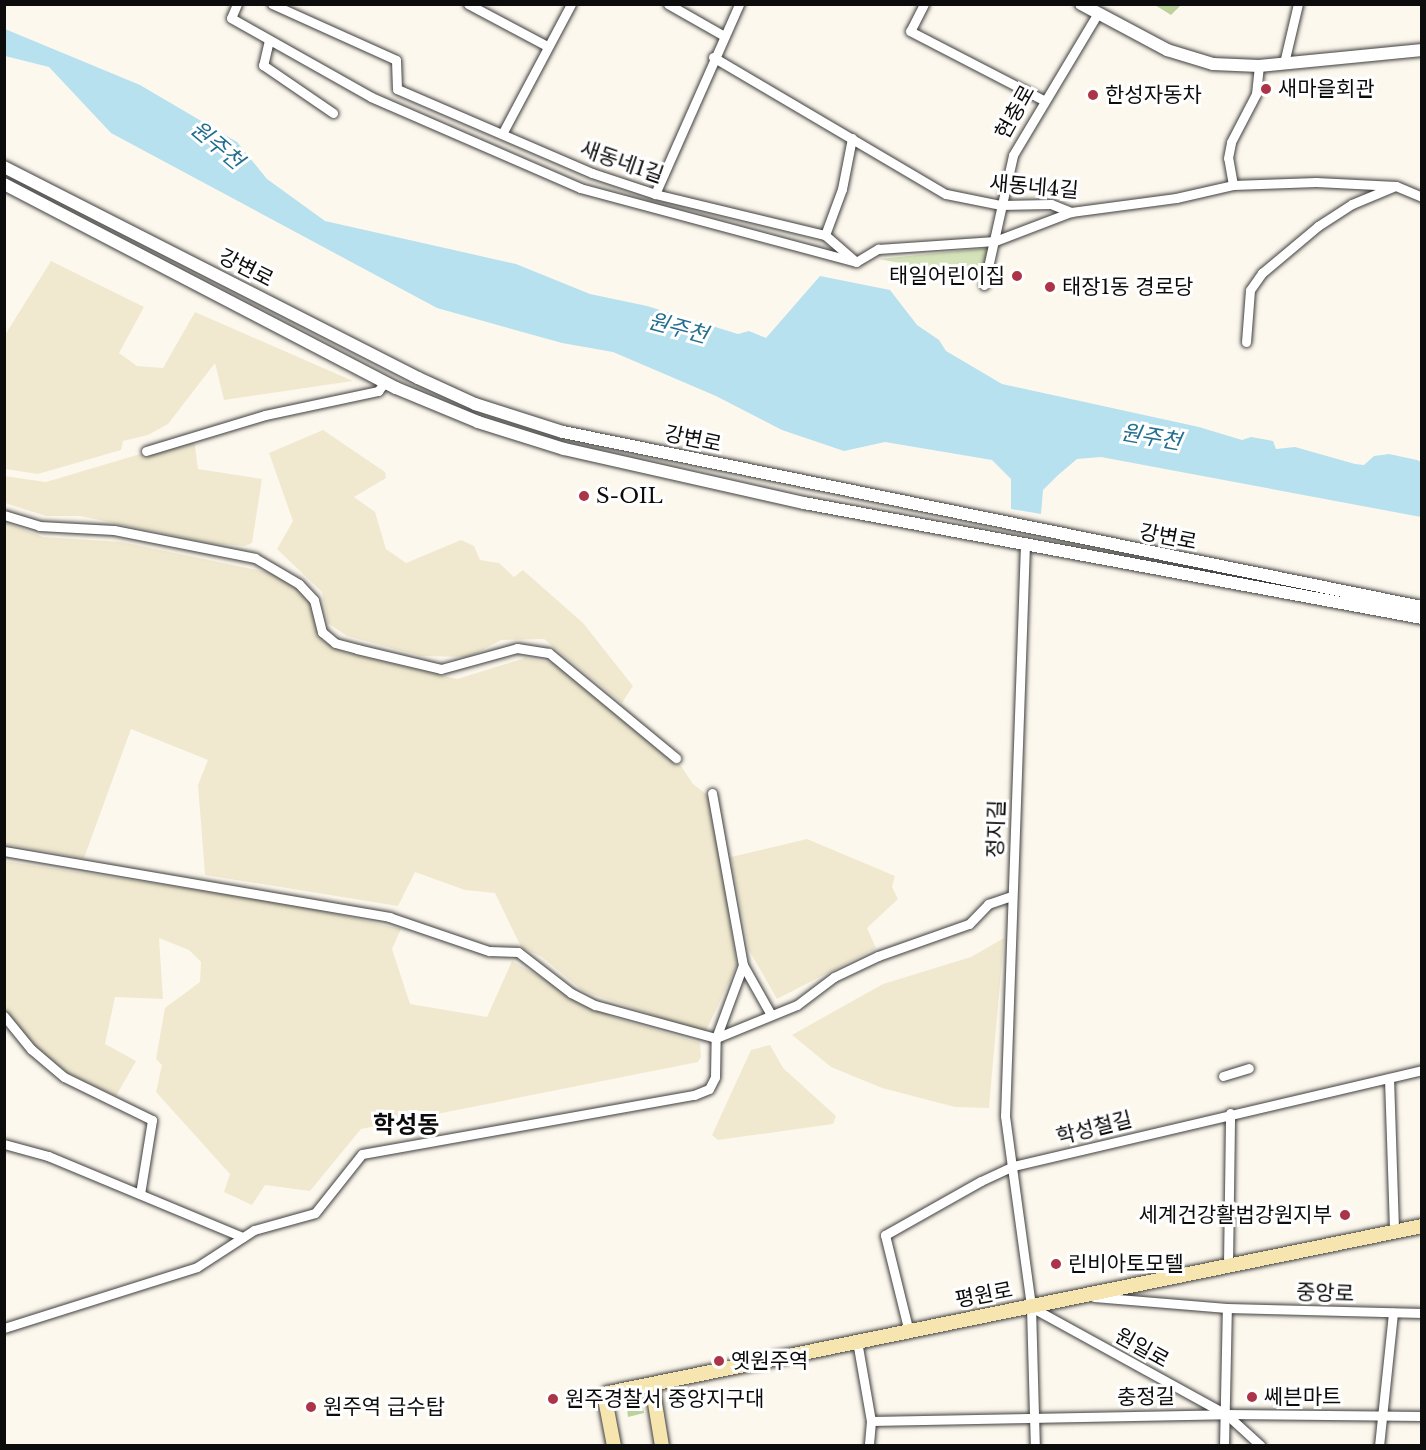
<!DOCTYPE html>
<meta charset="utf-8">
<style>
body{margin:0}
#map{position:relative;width:1426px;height:1450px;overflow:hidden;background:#fdf8ed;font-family:"Libre Baskerville","Noto Sans KR",serif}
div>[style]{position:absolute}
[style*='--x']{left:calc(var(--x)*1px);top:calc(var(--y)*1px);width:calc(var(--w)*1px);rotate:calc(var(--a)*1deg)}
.farmland>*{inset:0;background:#f0e9d0}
.green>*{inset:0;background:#d5e3ba}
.forest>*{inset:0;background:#bbd29c}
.water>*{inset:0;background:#b7e1ef}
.roads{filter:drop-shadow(0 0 2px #3f3f3f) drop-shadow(0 0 2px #3f3f3f)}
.minor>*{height:9px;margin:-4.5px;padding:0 4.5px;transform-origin:4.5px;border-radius:4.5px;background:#fff}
.tertiary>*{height:12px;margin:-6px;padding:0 6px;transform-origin:6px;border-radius:6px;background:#fff}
.secondary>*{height:14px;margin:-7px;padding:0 7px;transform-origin:7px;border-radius:7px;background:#f6e5af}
.dots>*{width:16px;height:16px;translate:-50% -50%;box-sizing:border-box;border:3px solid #fff;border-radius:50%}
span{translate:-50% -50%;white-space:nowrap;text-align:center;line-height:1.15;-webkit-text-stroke:6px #fff;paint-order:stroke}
.poi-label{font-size:21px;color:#0c0c0c}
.left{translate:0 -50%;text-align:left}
.right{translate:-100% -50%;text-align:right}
.street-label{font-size:21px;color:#0c0c0c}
.water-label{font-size:22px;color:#236e90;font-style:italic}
.quarter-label{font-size:24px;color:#0c0c0c;font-weight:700}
.frame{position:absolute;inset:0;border:6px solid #0c0c0c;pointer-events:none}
</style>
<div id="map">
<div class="farmland">
<div style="clip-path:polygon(51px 261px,144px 307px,119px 353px,137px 366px,163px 368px,195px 312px,353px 381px,224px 400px,215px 363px,168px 424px,148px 435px,123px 441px,121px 450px,38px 474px,5px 469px,5px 335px)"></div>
<div style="clip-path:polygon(323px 430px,385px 472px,386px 478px,354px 497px,375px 512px,386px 549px,406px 563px,461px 540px,474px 546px,480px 560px,499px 563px,514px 577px,523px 570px,583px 623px,633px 686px,622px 703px,544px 639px,501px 640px,469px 657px,421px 656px,347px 636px,328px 623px,322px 592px,277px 549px,293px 521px,269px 453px)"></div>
<div style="clip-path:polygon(194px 438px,198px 469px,262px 479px,252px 543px,245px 546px,211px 543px,80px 516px,46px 516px,5px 503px,4px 476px,46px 482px)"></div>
<div style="clip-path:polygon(4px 522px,43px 537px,122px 542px,276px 574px,299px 588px,316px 605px,322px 640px,343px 652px,457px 679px,525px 658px,560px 664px,625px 722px,675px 757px,693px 784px,710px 797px,737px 965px,705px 1033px,583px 991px,542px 957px,521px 947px,495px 893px,465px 890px,415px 872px,398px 906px,205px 875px,198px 785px,208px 760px,131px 729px,84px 858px,5px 844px)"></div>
<div style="clip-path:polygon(807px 839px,895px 876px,892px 887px,898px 899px,867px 928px,876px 948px,777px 999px,749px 950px,731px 857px)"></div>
<div style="clip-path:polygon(4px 861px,291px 904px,401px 929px,392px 949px,410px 1004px,487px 1017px,512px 961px,612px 1017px,700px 1043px,701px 1057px,698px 1062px,361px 1129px,310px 1191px,265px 1185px,252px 1205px,224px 1192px,230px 1174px,156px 1092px,162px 1065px,156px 1059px,165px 1008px,200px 982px,201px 962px,189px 950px,159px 938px,163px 999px,115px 997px,105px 1044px,136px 1061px,116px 1096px,58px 1069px,24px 1039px,5px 1015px)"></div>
<div style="clip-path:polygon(1004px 938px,989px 1108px,955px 1107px,882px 1088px,831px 1067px,792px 1035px,883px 984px,971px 957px)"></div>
<div style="clip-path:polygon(770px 1045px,783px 1068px,836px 1116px,833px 1124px,718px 1140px,712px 1135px,751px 1050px)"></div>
</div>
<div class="green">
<div style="clip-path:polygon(988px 248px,982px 279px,879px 259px)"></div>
</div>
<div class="forest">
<div style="clip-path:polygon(1155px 5px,1181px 5px,1171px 15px)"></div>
<div style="clip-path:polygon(630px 1396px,641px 1398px,644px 1413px,628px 1417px,626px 1400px)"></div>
</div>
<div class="water">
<div style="clip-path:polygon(5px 29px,140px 85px,237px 142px,267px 179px,325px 221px,516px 264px,590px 294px,647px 306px,738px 334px,749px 331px,766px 338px,820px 276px,890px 290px,917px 325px,939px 340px,946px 351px,1002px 384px,1199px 427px,1242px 440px,1251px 437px,1273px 441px,1276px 449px,1295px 447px,1355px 464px,1364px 465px,1374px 456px,1389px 454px,1417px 460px,1421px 462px,1421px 517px,1101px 457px,1077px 459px,1057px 476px,1043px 490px,1041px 514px,1011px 509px,1011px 479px,992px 460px,885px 442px,844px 451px,782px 430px,716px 396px,613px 352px,562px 343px,437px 308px,111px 133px,49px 67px,5px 56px)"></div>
</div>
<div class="roads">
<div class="minor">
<div style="--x:237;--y:4;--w:15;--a:113"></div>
<div style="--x:231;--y:18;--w:161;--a:29.4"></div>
<div style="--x:371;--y:97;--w:228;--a:23.5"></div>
<div style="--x:580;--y:188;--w:286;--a:15"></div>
<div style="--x:272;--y:4;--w:136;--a:24.3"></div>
<div style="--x:396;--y:60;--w:29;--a:88"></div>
<div style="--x:397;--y:89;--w:212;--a:23.3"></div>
<div style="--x:592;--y:173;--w:66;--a:18.4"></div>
<div style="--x:655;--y:194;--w:175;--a:13.6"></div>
<div style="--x:825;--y:235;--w:38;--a:41"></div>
<div style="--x:468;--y:4;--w:89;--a:28"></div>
<div style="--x:668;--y:4;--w:64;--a:29.7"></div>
<div style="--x:924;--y:4;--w:30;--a:117"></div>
<div style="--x:910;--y:31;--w:150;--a:27.4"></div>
<div style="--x:269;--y:40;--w:26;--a:103"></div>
<div style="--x:263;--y:65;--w:85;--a:34.4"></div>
<div style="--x:713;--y:57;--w:270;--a:30.5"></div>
<div style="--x:946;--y:194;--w:55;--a:11.5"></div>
<div style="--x:1000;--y:205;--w:51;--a:-1.1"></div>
<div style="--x:1051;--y:204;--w:22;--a:22"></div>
<div style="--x:1071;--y:212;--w:106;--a:-7.6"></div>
<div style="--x:1176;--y:198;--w:58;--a:-12.8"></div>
<div style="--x:1233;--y:185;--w:83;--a:-2.1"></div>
<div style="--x:1316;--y:182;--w:80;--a:2.9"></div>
<div style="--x:1396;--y:186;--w:28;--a:23"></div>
<div style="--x:1284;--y:63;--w:61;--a:-76.7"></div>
<div style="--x:502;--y:134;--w:147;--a:-62"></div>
<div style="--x:1233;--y:185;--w:27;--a:-100"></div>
<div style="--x:1228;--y:158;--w:16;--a:-79"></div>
<div style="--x:1231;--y:142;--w:54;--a:-62.5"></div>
<div style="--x:1256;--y:94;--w:28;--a:-84"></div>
<div style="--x:655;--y:194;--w:208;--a:-66.1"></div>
<div style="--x:825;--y:235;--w:49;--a:-69.7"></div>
<div style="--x:842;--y:189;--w:52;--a:-78.9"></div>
<div style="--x:856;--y:262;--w:26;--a:-31"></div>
<div style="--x:878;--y:249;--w:117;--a:-3.9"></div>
<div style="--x:995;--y:241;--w:81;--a:-20.9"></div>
<div style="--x:984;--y:285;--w:133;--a:-77.4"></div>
<div style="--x:1013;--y:155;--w:165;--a:-59.1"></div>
<div style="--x:1246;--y:342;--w:52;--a:-85.6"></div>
<div style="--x:1250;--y:290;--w:21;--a:-55"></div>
<div style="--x:1262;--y:273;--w:73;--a:-40"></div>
<div style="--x:1318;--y:226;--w:40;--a:-32.9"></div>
<div style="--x:1352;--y:204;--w:44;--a:-22.5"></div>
<div style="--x:146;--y:451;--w:124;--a:-16.8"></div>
<div style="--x:265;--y:415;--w:116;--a:-12"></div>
<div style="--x:378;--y:391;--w:11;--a:-52"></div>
<div style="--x:4;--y:515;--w:37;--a:17"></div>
<div style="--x:39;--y:526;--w:75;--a:3.1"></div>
<div style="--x:114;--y:530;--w:144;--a:11.2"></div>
<div style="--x:255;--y:558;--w:51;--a:30.6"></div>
<div style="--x:299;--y:584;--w:22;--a:47"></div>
<div style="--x:314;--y:600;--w:33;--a:76"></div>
<div style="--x:322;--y:632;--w:17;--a:40"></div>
<div style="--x:335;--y:643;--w:23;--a:15"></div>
<div style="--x:357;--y:649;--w:86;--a:13.4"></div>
<div style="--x:441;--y:669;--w:79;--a:-15.4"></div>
<div style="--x:517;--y:648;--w:32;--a:9"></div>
<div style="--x:549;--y:653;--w:165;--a:39.6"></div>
<div style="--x:1025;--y:544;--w:572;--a:92"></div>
<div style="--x:1005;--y:1116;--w:193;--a:82.2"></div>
<div style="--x:1031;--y:1307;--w:139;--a:88.4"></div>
<div style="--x:712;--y:793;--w:175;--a:79.8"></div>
<div style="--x:743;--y:965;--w:55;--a:60.6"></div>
<div style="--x:4;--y:851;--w:391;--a:9.7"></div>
<div style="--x:389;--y:917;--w:106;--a:18.8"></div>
<div style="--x:489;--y:951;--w:29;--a:2"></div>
<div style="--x:518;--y:952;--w:67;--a:37.7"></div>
<div style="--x:571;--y:993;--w:27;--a:27"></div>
<div style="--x:595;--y:1005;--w:125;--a:15.3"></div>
<div style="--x:716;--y:1038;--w:87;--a:-22.2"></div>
<div style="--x:797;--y:1005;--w:46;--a:-37.1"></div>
<div style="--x:834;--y:977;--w:49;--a:-25.5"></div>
<div style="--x:878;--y:956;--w:96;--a:-19.4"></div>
<div style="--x:969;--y:924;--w:28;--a:-46"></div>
<div style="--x:988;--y:904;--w:24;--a:-19"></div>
<div style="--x:4;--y:1016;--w:43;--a:50.7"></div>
<div style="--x:31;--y:1049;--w:43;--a:40.3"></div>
<div style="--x:64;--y:1077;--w:98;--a:26"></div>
<div style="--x:152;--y:1120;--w:75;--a:99.2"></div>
<div style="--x:1223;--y:1076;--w:27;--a:-17"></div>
<div style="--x:1389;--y:1078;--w:154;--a:88.1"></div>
<div style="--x:4;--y:1144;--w:46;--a:15.3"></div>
<div style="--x:48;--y:1156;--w:211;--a:22.6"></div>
<div style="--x:1228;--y:1264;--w:151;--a:-89.2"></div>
<div style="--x:1094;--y:1297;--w:133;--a:4.7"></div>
<div style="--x:1227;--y:1308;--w:195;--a:1.5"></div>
<div style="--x:1031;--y:1307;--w:222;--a:28.8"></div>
<div style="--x:1226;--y:1414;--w:47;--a:42.4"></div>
<div style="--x:4;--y:1328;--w:202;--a:-17.5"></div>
<div style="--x:197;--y:1267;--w:68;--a:-33"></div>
<div style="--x:254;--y:1230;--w:63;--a:-15.6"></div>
<div style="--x:315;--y:1213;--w:75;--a:-51.5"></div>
<div style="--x:362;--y:1154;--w:337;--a:-10.1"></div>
<div style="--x:694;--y:1095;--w:16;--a:-22"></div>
<div style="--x:709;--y:1089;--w:13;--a:-63"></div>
<div style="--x:715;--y:1077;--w:39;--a:-89"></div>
<div style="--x:716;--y:1038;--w:78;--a:-69.7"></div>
<div style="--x:909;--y:1332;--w:100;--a:-103.9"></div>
<div style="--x:885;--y:1235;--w:110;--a:-29.4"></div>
<div style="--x:981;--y:1181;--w:35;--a:-25"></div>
<div style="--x:1013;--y:1166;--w:420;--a:-13.2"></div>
<div style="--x:857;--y:1341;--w:81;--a:80.1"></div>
<div style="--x:871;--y:1421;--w:25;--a:95"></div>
<div style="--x:871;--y:1421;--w:355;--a:-1.1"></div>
<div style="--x:1226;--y:1414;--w:196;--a:0.6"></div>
<div style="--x:1224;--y:1446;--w:138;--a:-88.8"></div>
<div style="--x:1379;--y:1446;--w:134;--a:-84"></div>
</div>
<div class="tertiary">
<div style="--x:1081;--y:4;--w:98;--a:28.1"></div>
<div style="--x:1167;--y:50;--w:48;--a:16.9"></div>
<div style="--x:1213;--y:64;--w:46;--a:2.5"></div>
<div style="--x:1259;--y:66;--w:164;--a:-5.6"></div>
<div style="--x:4;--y:167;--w:465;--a:27"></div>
<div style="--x:418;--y:378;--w:63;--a:24.5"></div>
<div style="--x:475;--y:404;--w:92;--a:17.7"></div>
<div style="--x:563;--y:432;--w:877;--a:11.52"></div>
<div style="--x:4;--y:184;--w:442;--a:27.5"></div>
<div style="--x:396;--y:388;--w:89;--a:22.5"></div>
<div style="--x:478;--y:422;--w:90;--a:17.4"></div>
<div style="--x:564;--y:449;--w:246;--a:12.7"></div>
<div style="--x:804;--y:503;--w:629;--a:10.54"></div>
</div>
<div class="secondary">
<div style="--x:652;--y:1385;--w:62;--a:80.7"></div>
<div style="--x:614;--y:1446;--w:48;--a:-100.8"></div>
<div style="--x:605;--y:1399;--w:7;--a:-63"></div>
<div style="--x:608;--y:1393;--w:831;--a:-11.59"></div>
</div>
</div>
<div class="dots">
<div style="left:1266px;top:89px;background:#ac3448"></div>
<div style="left:1093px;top:95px;background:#ac3448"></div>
<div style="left:1017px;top:276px;background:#ac3448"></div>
<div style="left:1050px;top:287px;background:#ac3448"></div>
<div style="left:584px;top:496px;background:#ac3448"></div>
<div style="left:1345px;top:1215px;background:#ac3448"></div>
<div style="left:1056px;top:1264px;background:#ac3448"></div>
<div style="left:719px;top:1361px;background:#ac3448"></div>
<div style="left:1252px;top:1397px;background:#ac3448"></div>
<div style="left:553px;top:1399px;background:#ac3448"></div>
<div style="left:311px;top:1407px;background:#ac3448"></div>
</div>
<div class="poi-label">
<span class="left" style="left:1278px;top:89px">새마을회관</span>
<span class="left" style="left:1105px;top:95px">한성자동차</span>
<span class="right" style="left:1005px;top:276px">태일어린이집</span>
<span class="left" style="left:1062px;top:287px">태장1동 경로당</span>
<span class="left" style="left:596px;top:496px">S-OIL</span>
<span class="right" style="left:1332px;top:1215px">세계건강활법강원지부</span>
<span class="left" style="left:1068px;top:1264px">린비아토모텔</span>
<span class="left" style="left:731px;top:1361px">옛원주역</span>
<span class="left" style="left:1264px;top:1397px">쎄븐마트</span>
<span class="left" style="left:565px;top:1399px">원주경찰서 중앙지구대</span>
<span class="left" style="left:323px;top:1407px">원주역 급수탑</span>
</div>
<div class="street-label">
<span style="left:1015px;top:112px;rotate:-61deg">현충로</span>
<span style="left:622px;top:162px;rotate:19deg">새동네1길</span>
<span style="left:1034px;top:187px;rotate:5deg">새동네4길</span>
<span style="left:246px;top:268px;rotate:27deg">강변로</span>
<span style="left:693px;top:439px;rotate:12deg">강변로</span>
<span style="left:1168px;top:537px;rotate:11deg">강변로</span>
<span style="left:996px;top:829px;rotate:-88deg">정지길</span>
<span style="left:1094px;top:1128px;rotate:-14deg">학성철길</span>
<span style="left:1325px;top:1293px;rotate:2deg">중앙로</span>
<span style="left:984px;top:1295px;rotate:-11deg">평원로</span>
<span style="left:1142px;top:1348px;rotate:29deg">원일로</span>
<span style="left:1146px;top:1397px;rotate:-1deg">충정길</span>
</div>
<div class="water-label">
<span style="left:217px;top:145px;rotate:40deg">원주천</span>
<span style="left:678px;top:328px;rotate:15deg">원주천</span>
<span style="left:1151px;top:437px;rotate:10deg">원주천</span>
</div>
<div class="quarter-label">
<span style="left:406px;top:1125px">학성동</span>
</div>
<div class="frame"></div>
</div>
